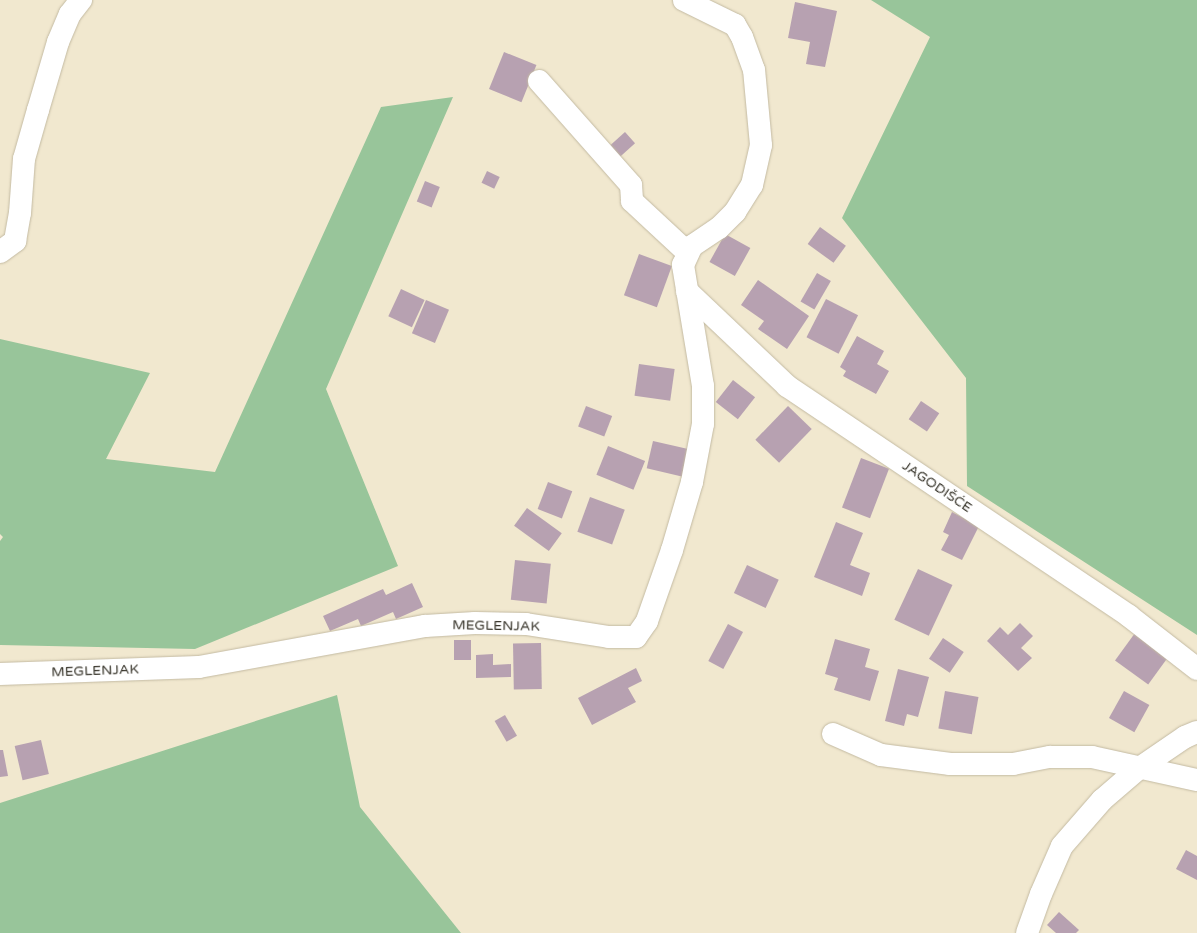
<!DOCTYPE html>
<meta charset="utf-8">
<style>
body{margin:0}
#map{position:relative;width:1197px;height:933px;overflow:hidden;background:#f1e8cf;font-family:"Varela Round",sans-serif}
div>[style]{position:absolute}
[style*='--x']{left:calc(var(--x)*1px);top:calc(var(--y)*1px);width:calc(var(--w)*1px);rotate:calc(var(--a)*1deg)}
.green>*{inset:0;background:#98c59a}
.building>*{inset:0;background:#b7a1b1;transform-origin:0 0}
.roads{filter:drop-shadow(0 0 1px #c3baa2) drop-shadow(0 0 1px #c3baa2)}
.minor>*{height:22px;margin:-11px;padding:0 11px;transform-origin:11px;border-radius:11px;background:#fff}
span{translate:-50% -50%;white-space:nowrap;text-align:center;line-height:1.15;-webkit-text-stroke:4px #fff;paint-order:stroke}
.street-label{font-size:14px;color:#39362c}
</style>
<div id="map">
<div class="green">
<div style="clip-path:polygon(871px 0,1197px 0,1197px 635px,967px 486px,966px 378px,842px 218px,930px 37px)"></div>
<div style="clip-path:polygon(453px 97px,326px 389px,398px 566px,195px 649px,0 645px,0 541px,3px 537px,0 534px,0 339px,150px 373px,106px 459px,215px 472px,381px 107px)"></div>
<div style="clip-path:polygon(337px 695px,360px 807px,461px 933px,0 933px,0 803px)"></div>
</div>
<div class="building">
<div style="clip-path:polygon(795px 2px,837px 11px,825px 67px,806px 64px,810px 42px,788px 38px)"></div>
<div style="left:504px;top:52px;width:35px;height:40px;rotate:22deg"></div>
<div style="left:625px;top:132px;width:15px;height:25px;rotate:48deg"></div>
<div style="left:487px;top:171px;width:14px;height:13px;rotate:25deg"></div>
<div style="left:425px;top:181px;width:16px;height:22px;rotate:22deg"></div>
<div style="left:820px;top:227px;width:32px;height:21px;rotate:36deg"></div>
<div style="left:725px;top:234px;width:29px;height:32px;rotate:29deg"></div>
<div style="left:639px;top:254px;width:35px;height:44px;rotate:20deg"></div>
<div style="left:817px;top:273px;width:16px;height:33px;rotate:30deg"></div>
<div style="clip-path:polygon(758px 280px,809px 316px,787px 349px,758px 329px,764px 321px,741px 305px)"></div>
<div style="left:401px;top:289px;width:26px;height:30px;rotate:25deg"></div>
<div style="left:826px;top:299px;width:36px;height:43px;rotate:27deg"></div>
<div style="left:426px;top:300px;width:25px;height:36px;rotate:23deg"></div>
<div style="clip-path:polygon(857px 336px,884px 351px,877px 364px,889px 371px,876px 394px,843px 376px,846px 371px,840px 367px)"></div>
<div style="left:639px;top:364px;width:36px;height:32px;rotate:8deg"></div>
<div style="left:733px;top:380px;width:28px;height:28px;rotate:38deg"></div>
<div style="left:921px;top:401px;width:22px;height:22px;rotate:34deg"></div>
<div style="left:586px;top:406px;width:28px;height:22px;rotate:21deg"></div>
<div style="left:788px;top:406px;width:33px;height:47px;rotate:44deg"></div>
<div style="left:653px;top:441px;width:36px;height:28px;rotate:13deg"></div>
<div style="left:608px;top:446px;width:40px;height:31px;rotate:22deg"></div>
<div style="left:861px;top:458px;width:30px;height:53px;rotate:21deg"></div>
<div style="left:548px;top:482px;width:26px;height:29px;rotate:21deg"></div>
<div style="left:590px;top:497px;width:37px;height:37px;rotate:20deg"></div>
<div style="left:527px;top:508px;width:43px;height:22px;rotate:36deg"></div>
<div style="clip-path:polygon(952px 512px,979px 526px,962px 560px,941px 550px,949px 535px,943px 532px)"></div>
<div style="clip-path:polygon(836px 522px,863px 533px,850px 565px,870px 573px,862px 596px,814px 577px)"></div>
<div style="left:515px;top:560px;width:36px;height:40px;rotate:6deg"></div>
<div style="left:747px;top:565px;width:35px;height:31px;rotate:25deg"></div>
<div style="left:918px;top:569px;width:38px;height:56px;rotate:25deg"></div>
<div style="clip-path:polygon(412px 583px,423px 607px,396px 619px,393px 612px,361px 626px,358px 619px,330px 631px,323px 616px,383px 589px,386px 595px)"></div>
<div style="clip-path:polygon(1020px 623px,1033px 636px,1021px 648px,1032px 658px,1018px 671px,987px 641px,1000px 627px,1008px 635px)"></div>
<div style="left:728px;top:624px;width:17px;height:42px;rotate:28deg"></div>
<div style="left:1135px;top:633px;width:41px;height:34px;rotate:36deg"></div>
<div style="left:943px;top:638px;width:25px;height:25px;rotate:34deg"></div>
<div style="clip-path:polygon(835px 639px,870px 649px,865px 667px,879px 671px,870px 701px,834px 690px,838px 678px,825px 674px)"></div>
<div style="left:454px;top:640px;width:17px;height:20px"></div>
<div style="left:541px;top:643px;width:46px;height:28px;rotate:89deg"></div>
<div style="clip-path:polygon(493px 654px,493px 665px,511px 664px,511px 677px,476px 678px,476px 655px)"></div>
<div style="clip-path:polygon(636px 668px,642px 681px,628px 688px,636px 702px,592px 725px,578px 698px)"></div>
<div style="clip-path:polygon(898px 669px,929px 677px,918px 717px,907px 714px,904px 726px,885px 721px)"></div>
<div style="left:945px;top:691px;width:34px;height:38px;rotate:10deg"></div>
<div style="left:1124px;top:691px;width:29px;height:31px;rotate:29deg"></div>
<div style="left:505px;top:715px;width:24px;height:12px;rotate:60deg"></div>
<div style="left:41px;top:740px;width:35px;height:27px;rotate:77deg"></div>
<div style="clip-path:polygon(0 750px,3px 750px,8px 776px,0 777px)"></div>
<div style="clip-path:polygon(1186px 850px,1197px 856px,1197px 880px,1176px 869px)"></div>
<div style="clip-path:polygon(1059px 912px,1079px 930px,1076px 933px,1056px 933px,1047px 925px)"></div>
</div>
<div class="roads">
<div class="minor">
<div style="--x:539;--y:81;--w:139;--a:48.5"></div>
<div style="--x:631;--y:185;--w:16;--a:86"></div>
<div style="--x:632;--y:201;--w:76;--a:42.9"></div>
<div style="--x:0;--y:252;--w:19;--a:-36"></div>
<div style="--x:15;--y:241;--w:28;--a:-80"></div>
<div style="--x:20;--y:213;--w:54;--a:-85.8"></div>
<div style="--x:24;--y:159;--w:51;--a:-74.1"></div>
<div style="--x:38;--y:110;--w:71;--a:-73.6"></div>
<div style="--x:58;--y:42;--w:30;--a:-67"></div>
<div style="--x:70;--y:14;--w:18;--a:-52"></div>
<div style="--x:687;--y:291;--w:138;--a:43.5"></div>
<div style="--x:787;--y:386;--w:412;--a:33.9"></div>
<div style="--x:1129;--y:616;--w:86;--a:37.9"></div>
<div style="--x:0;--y:674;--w:199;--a:-2"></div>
<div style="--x:199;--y:667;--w:230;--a:-10.3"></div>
<div style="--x:425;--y:626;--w:50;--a:-3.4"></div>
<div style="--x:475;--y:623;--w:51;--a:1.1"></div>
<div style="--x:526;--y:624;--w:84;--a:8.9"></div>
<div style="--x:609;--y:637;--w:27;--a:0"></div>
<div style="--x:636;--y:637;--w:19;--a:-55"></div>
<div style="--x:647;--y:621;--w:75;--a:-70.6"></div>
<div style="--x:672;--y:550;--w:71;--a:-73.6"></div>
<div style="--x:692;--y:482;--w:59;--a:-79.3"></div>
<div style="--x:703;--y:424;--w:38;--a:-90"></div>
<div style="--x:703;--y:386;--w:123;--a:-99.4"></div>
<div style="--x:683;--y:265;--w:21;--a:-65"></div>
<div style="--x:692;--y:246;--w:32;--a:-34"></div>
<div style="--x:719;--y:228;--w:23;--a:-45"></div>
<div style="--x:735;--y:212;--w:32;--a:-58"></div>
<div style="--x:752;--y:185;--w:41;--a:-77.3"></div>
<div style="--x:761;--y:145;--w:75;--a:-95.3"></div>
<div style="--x:754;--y:70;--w:35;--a:-110"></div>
<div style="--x:742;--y:37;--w:14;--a:-120"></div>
<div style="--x:735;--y:25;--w:57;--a:-153.9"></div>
<div style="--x:833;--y:734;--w:52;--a:23.6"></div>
<div style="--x:881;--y:755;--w:70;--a:7.4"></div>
<div style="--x:950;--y:764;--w:63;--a:0"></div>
<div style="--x:1013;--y:764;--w:38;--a:-11"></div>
<div style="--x:1050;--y:757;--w:42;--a:0"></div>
<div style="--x:1092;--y:757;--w:107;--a:12.4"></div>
<div style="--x:1027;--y:933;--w:41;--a:-70.3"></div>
<div style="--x:1041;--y:894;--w:52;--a:-66.4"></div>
<div style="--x:1062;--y:846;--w:61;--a:-49"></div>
<div style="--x:1102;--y:800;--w:48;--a:-40.7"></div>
<div style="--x:1138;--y:769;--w:57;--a:-34.2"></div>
<div style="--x:1185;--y:737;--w:13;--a:-23"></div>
</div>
</div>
<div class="street-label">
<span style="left:937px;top:487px;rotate:34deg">JAGODIŠĆE</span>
<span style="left:496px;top:626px;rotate:1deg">MEGLENJAK</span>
<span style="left:95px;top:671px;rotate:-2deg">MEGLENJAK</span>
</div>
</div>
